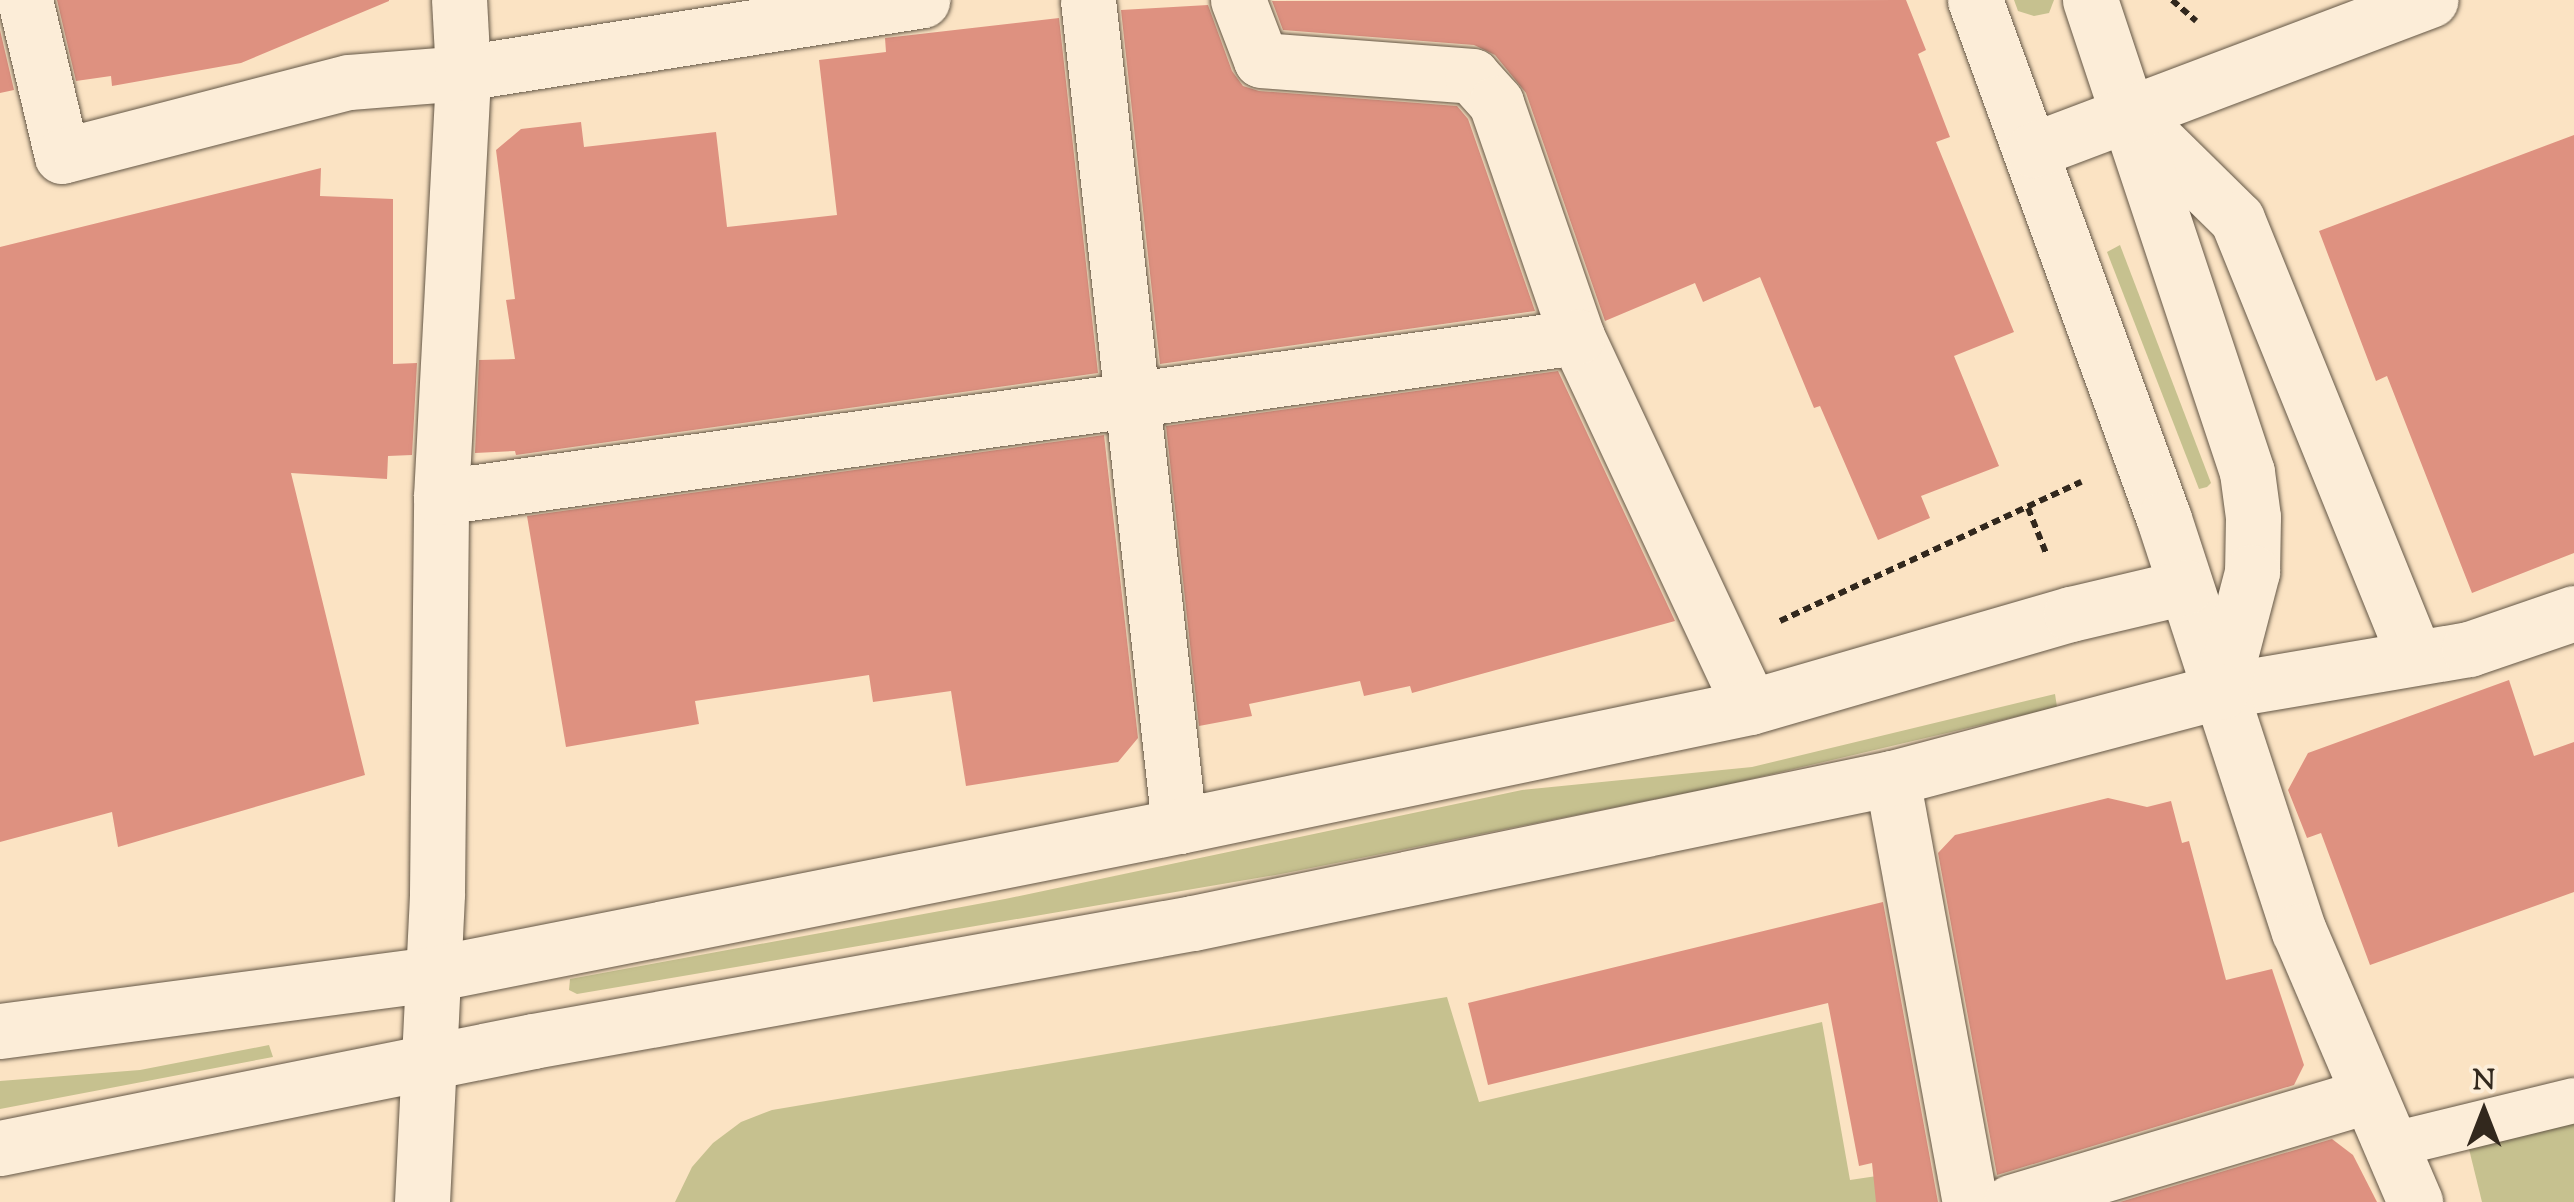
<!DOCTYPE html>
<style>
body{margin:0}
#map{position:relative;width:2574px;height:1202px;overflow:hidden;background:#fbe3c3;font-family:"Sorts Mill Goudy",serif}
div>[style]{position:absolute}
[style*='--x']{left:calc(var(--x)*1px);top:calc(var(--y)*1px);width:calc(var(--w)*1px);rotate:calc(var(--a)*1deg)}
.green>*{inset:0;background:#c6c18f}
.building>*{inset:0;background:#de9180}
.path>*{height:6px;margin-top:-3px;transform-origin:0;background:repeating-linear-gradient(90deg,#32281d 0 8px,transparent 0 13px)}
.roads{filter:drop-shadow(0 0 2px #645746) drop-shadow(0 0 2px #645746)}
.service>*{height:45px;margin:-22.5px;padding:0 22.5px;transform-origin:22.5px;border-radius:22.5px;background:#fcedd8}
.pedestrian>*{height:55px;margin:-27.5px;padding:0 27.5px;transform-origin:27.5px;border-radius:27.5px;background:#fcedd8}
.minor>*{height:55px;margin:-27.5px;padding:0 27.5px;transform-origin:27.5px;border-radius:27.5px;background:#fcedd8}
.tertiary>*{height:55px;margin:-27.5px;padding:0 27.5px;transform-origin:27.5px;border-radius:27.5px;background:#fcedd8}
span{translate:-50% -50%;white-space:nowrap;text-align:center;line-height:1.15;-webkit-text-stroke:8px #fcedd8;paint-order:stroke}
.north{position:absolute;left:2434px;top:1062px;width:100px;height:100px;-webkit-text-stroke:8px #fcedd8;paint-order:stroke;rotate:0deg;font-size:28px;font-weight:700;line-height:40px;text-align:center;color:#32281d}
.north::after{content:'';display:block;margin:auto;width:35px;height:45px;background:#32281d;clip-path:polygon(50% 0,100% 100%,50% 72%,0 100%)}
</style>
<div id="map">
<div class="green">
<div style="clip-path:polygon(2014px 0,2054px 0,2049px 13px,2034px 16px,2018px 11px)"></div>
<div style="clip-path:polygon(2120px 245px,2211px 483px,2207px 487px,2199px 489px,2107px 252px)"></div>
<div style="clip-path:polygon(2055px 694px,2057px 707px,1726px 785px,1281px 874px,577px 994px,569px 990px,570px 979px,1005px 899px,1522px 790px,1752px 767px)"></div>
<div style="clip-path:polygon(1447px 997px,1479px 1102px,1822px 1022px,1850px 1180px,1897px 1173px,1903px 1202px,675px 1202px,692px 1167px,713px 1143px,741px 1122px,772px 1110px)"></div>
<div style="clip-path:polygon(269px 1045px,273px 1057px,0 1109px,0 1081px,140px 1070px)"></div>
<div style="clip-path:polygon(2574px 1123px,2574px 1202px,2482px 1202px,2469px 1149px)"></div>
</div>
<div class="building">
<div style="clip-path:polygon(57px 0,389px 0,389px 1px,241px 63px,112px 86px,111px 76px,76px 81px)"></div>
<div style="clip-path:polygon(1906px 0,1926px 50px,1918px 54px,1950px 137px,1936px 142px,2014px 332px,1954px 356px,1999px 466px,1921px 496px,1930px 518px,1878px 540px,1820px 406px,1814px 408px,1760px 277px,1703px 302px,1695px 283px,1605px 321px,1526px 93px,1495px 55px,1474px 45px,1283px 30px,1272px 1px)"></div>
<div style="clip-path:polygon(1208px 5px,1232px 71px,1243px 86px,1259px 91px,1457px 106px,1468px 119px,1535px 311px,1160px 364px,1121px 10px)"></div>
<div style="clip-path:polygon(1059px 18px,1098px 373px,516px 455px,515px 451px,475px 453px,479px 360px,515px 359px,506px 300px,515px 299px,496px 150px,521px 129px,581px 122px,584px 147px,716px 132px,727px 227px,837px 215px,819px 60px,886px 52px,885px 38px)"></div>
<div style="clip-path:polygon(0 30px,14px 90px,0 93px)"></div>
<div style="clip-path:polygon(2574px 135px,2574px 553px,2472px 593px,2387px 376px,2376px 381px,2319px 231px)"></div>
<div style="clip-path:polygon(321px 168px,320px 196px,393px 199px,393px 364px,417px 363px,412px 455px,388px 456px,387px 479px,291px 473px,365px 775px,118px 847px,112px 812px,0 842px,0 247px)"></div>
<div style="clip-path:polygon(1558px 371px,1675px 621px,1412px 693px,1410px 686px,1364px 696px,1360px 681px,1249px 704px,1252px 716px,1199px 726px,1166px 426px)"></div>
<div style="clip-path:polygon(1104px 435px,1138px 738px,1118px 762px,966px 786px,951px 691px,873px 702px,869px 675px,695px 701px,699px 724px,566px 747px,527px 516px)"></div>
<div style="clip-path:polygon(2509px 680px,2534px 756px,2574px 742px,2574px 892px,2370px 965px,2321px 833px,2307px 838px,2288px 790px,2308px 753px)"></div>
<div style="clip-path:polygon(2108px 798px,2147px 807px,2171px 801px,2182px 843px,2189px 841px,2226px 980px,2272px 969px,2304px 1065px,2294px 1085px,1997px 1175px,1938px 853px,1955px 835px)"></div>
<div style="clip-path:polygon(1883px 902px,1938px 1202px,1876px 1202px,1872px 1163px,1859px 1166px,1828px 1003px,1488px 1085px,1468px 1003px)"></div>
<div style="clip-path:polygon(2332px 1139px,2353px 1155px,2377px 1202px,2120px 1202px)"></div>
</div>
<div class="path">
<div style="--x:2172;--y:0;--w:32;--a:41"></div>
<div style="--x:2028;--y:508;--w:48;--a:68.2"></div>
<div style="--x:1780;--y:621;--w:332;--a:-24.8"></div>
</div>
<div class="roads">
<div class="service">
<div style="--x:2389;--y:1145;--w:190;--a:-13.7"></div>
</div>
<div class="pedestrian">
<div style="--x:1892;--y:778;--w:431;--a:79.6"></div>
</div>
<div class="minor">
<div style="--x:25;--y:0;--w:160;--a:76.7"></div>
<div style="--x:62;--y:156;--w:296;--a:-14.5"></div>
<div style="--x:349;--y:82;--w:114;--a:-4.5"></div>
<div style="--x:463;--y:73;--w:465;--a:-9"></div>
<div style="--x:1088;--y:0;--w:831;--a:83.71"></div>
<div style="--x:1238;--y:0;--w:64;--a:69"></div>
<div style="--x:1261;--y:60;--w:212;--a:4.3"></div>
<div style="--x:1472;--y:76;--w:36;--a:48"></div>
<div style="--x:1496;--y:103;--w:248;--a:70.9"></div>
<div style="--x:1577;--y:337;--w:408;--a:64.9"></div>
<div style="--x:2129;--y:113;--w:151;--a:44.5"></div>
<div style="--x:2237;--y:219;--w:473;--a:67.9"></div>
<div style="--x:441;--y:497;--w:1147;--a:-8.02"></div>
<div style="--x:2221;--y:691;--w:252;--a:-9.6"></div>
<div style="--x:2469;--y:649;--w:111;--a:-18.9"></div>
<div style="--x:422;--y:1202;--w:309;--a:-87.2"></div>
<div style="--x:437;--y:893;--w:396;--a:-89.4"></div>
<div style="--x:441;--y:497;--w:425;--a:-87"></div>
<div style="--x:463;--y:73;--w:73;--a:-93.1"></div>
<div style="--x:2011;--y:1202;--w:371;--a:-16.6"></div>
</div>
<div class="tertiary">
<div style="--x:1975;--y:0;--w:552;--a:69.99"></div>
<div style="--x:2164;--y:519;--w:434;--a:71.9"></div>
<div style="--x:2299;--y:931;--w:295;--a:66.8"></div>
<div style="--x:2090;--y:0;--w:497;--a:71.6"></div>
<div style="--x:2247;--y:472;--w:45;--a:82.4"></div>
<div style="--x:2253;--y:517;--w:55;--a:91"></div>
<div style="--x:2252;--y:572;--w:123;--a:104.6"></div>
<div style="--x:2033;--y:150;--w:425;--a:-20.7"></div>
<div style="--x:0;--y:1031;--w:436;--a:-7.5"></div>
<div style="--x:432;--y:974;--w:762;--a:-11.21"></div>
<div style="--x:1179;--y:826;--w:583;--a:-11.77"></div>
<div style="--x:1750;--y:707;--w:334;--a:-16.2"></div>
<div style="--x:2071;--y:614;--w:117;--a:-13.3"></div>
<div style="--x:0;--y:1148;--w:544;--a:-11.35"></div>
<div style="--x:533;--y:1041;--w:670;--a:-10.14"></div>
<div style="--x:1193;--y:923;--w:714;--a:-11.72"></div>
<div style="--x:1892;--y:778;--w:340;--a:-14.8"></div>
</div>
</div>
<div class="north">N</div>
</div>
